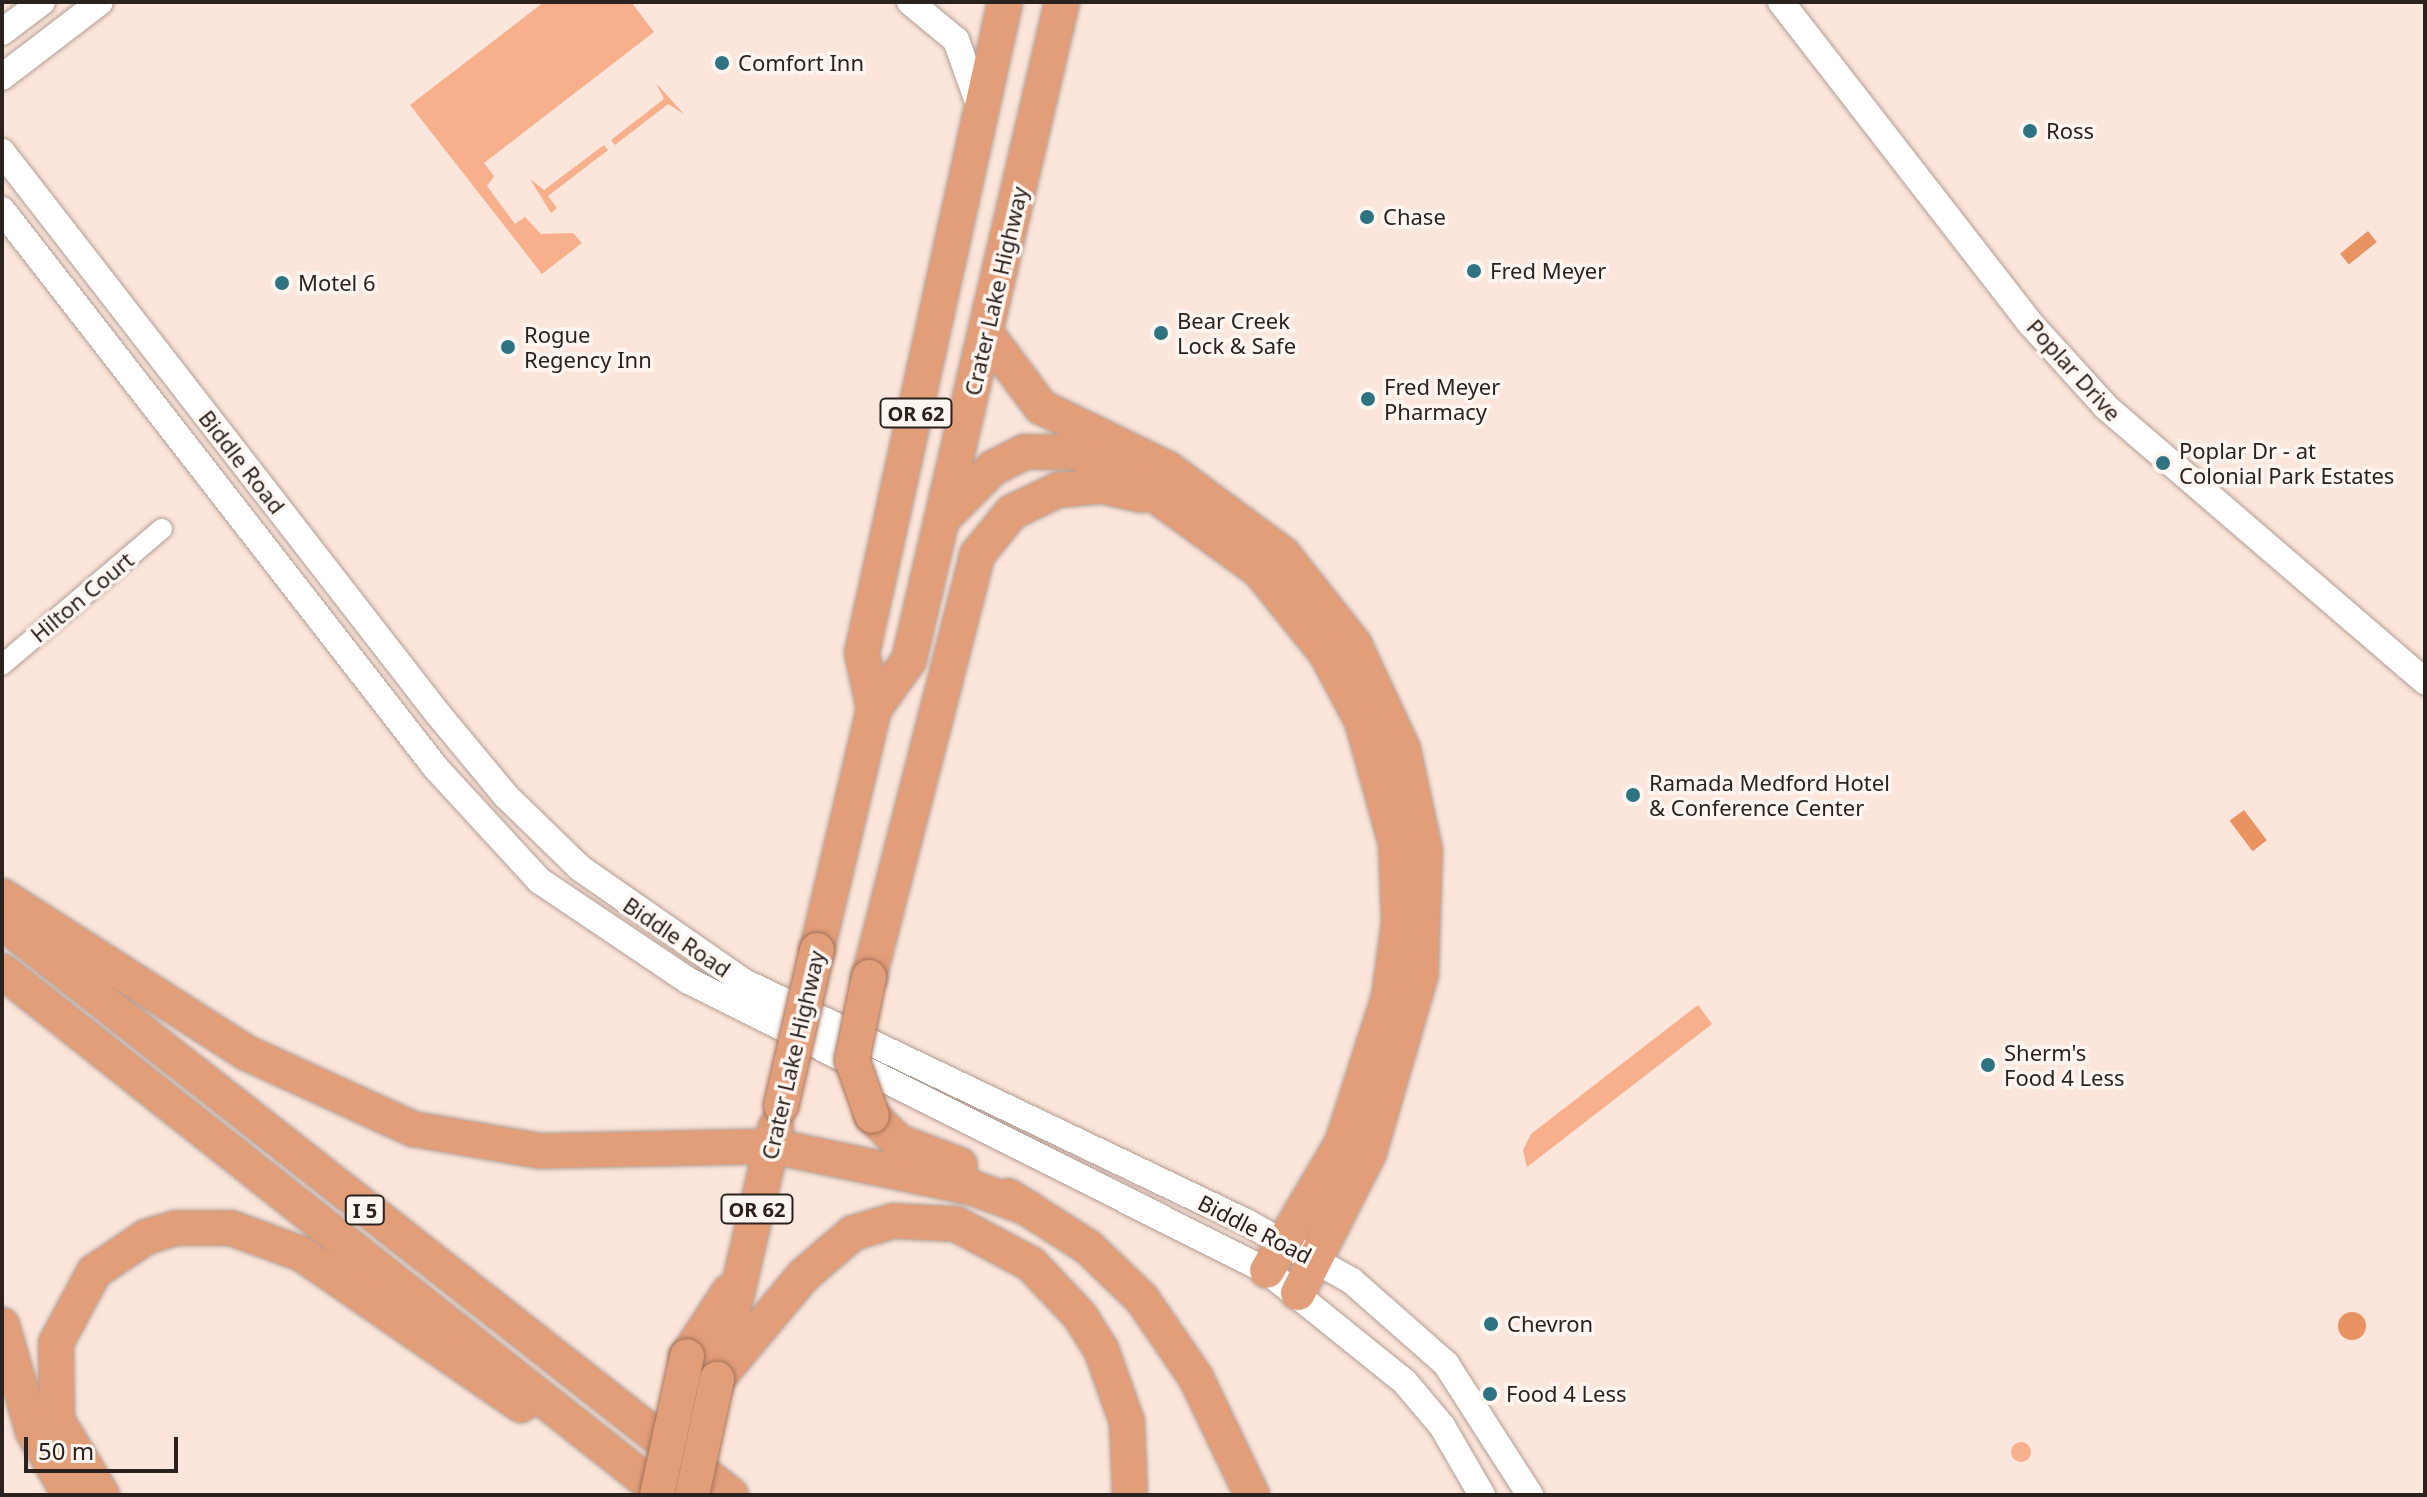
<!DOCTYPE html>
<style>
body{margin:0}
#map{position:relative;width:2427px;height:1497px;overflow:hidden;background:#fce5da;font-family:"Noto Sans",sans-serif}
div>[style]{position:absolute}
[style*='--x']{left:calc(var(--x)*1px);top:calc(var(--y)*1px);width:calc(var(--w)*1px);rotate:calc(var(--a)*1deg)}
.green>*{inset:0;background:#f7b08b}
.round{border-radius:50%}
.water>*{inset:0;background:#e99262;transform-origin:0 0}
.roads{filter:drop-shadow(0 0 2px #b39e93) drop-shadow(0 0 2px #b39e93)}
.street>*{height:20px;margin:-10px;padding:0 10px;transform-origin:10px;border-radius:10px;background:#fff}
.secondary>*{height:26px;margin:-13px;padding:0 13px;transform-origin:13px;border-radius:13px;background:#fff}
.highway>*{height:34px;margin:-17px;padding:0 17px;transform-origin:17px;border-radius:17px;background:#e29d79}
.bridges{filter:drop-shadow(0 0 2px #a27259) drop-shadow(0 0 2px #a27259)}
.highway-bridge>*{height:34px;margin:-17px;padding:0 17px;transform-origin:17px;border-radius:17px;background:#e29d79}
.dots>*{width:22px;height:22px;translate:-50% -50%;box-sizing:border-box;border:4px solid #fff6f1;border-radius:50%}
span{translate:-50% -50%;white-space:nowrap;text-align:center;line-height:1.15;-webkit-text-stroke:7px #fff6f1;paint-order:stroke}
.shield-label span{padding:2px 6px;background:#fff6f1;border:2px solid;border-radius:6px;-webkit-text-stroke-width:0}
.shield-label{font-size:20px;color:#2a221e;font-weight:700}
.poi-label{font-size:22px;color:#2a221e}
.left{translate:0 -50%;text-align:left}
.street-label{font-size:22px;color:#2a221e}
.frame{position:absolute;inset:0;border:4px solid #2a221e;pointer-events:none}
.scale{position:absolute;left:24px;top:1437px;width:154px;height:36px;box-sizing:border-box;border:4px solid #2a221e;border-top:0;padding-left:10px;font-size:24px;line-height:28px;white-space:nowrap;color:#2a221e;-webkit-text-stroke:6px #fff6f1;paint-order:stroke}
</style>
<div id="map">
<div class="green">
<div style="clip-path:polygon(544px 2px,631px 2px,654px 32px,484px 163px,494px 176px,487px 186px,515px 224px,525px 217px,541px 234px,573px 233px,582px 243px,542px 274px,410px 105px)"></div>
<div style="clip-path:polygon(656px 83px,684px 114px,668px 104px,615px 145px,611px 140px,664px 99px)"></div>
<div style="clip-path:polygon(604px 145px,608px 150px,548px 196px,557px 208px,551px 213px,530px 179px,544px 190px)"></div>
<div style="clip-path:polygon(1698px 1005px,1712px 1024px,1527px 1167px,1523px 1150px,1531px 1134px)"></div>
<div class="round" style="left:2011px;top:1442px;width:20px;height:20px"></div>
</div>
<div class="water">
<div style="left:2368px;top:231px;width:14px;height:36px;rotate:51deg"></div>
<div style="left:2244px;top:810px;width:38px;height:18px;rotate:53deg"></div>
<div class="round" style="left:2338px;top:1312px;width:28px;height:28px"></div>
</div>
<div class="roads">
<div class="street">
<div style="--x:2;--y:665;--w:210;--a:-40.4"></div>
</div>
<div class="secondary">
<div style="--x:910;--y:2;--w:60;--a:39.6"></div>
<div style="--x:956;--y:40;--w:71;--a:70.3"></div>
<div style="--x:1781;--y:2;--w:405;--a:52.2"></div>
<div style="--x:2029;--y:322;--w:115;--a:47.8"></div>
<div style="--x:2106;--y:407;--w:421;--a:40.7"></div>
<div style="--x:2;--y:32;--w:50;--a:-36.9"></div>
<div style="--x:2;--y:77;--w:123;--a:-37.4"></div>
<div style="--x:2;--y:152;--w:711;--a:52.2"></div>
<div style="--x:438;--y:714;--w:107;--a:50.3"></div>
<div style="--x:506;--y:796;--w:103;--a:44.2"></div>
<div style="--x:580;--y:868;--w:200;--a:34.8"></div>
<div style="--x:744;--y:982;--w:556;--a:25.55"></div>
<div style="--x:1246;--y:1222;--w:121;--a:29.1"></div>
<div style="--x:1352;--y:1281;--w:125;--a:41.4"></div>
<div style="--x:1446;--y:1364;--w:156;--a:57.3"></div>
<div style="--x:2;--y:210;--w:707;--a:52.13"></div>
<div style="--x:436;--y:768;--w:154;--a:47.4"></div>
<div style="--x:540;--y:881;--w:179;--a:33.9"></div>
<div style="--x:689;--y:981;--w:647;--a:26.64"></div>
<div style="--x:1267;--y:1271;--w:176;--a:38.8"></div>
<div style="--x:1404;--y:1381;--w:59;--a:49.8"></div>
<div style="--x:1442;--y:1426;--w:80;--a:59.9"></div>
</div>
<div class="highway">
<div style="--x:986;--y:333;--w:92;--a:53.4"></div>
<div style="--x:1041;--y:407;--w:141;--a:26"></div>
<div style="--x:1168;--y:469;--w:143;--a:36.5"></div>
<div style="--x:1283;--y:554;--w:115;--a:51.7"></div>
<div style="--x:1354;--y:644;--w:116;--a:65"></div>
<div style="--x:1403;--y:749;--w:104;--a:77.8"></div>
<div style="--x:1425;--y:851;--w:123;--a:91.9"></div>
<div style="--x:1421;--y:974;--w:186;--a:106.2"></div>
<div style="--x:1369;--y:1153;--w:157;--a:116.9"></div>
<div style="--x:943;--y:518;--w:71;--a:-45"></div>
<div style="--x:993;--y:468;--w:36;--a:-27"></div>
<div style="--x:1025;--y:452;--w:50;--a:0"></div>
<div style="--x:1075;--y:452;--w:51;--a:22"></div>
<div style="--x:1122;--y:471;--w:170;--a:35.9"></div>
<div style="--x:1260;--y:571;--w:105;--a:51.2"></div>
<div style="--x:1326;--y:653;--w:77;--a:62.1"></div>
<div style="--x:1362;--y:721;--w:128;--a:74.5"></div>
<div style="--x:1396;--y:844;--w:79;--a:87.8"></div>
<div style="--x:1399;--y:923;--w:75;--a:97.7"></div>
<div style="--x:1389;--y:997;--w:153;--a:107.8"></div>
<div style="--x:1342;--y:1143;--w:148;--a:120.4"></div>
<div style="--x:874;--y:709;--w:57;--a:-102.1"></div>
<div style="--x:862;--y:653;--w:667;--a:-77.61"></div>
<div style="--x:2;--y:896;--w:291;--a:32.7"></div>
<div style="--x:247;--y:1053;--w:183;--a:24.6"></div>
<div style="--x:413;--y:1129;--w:129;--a:9.8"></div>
<div style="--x:540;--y:1151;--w:232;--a:-1.2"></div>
<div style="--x:772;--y:1146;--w:205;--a:11.8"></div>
<div style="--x:973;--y:1188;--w:59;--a:20"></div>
<div style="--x:2;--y:922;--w:927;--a:38.17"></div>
<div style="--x:817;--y:950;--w:248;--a:-76.7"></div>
<div style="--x:874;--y:709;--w:60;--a:-54.5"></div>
<div style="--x:909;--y:660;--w:676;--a:-76.91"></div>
<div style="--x:2;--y:971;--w:844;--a:38.36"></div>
<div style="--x:869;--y:977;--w:436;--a:-75.6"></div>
<div style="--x:977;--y:555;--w:55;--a:-50.9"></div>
<div style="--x:1012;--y:512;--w:51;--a:-25.6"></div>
<div style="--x:1058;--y:490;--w:44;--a:-5.2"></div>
<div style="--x:1102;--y:486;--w:40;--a:13"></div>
<div style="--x:872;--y:1116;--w:37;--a:44"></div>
<div style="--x:899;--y:1142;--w:65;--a:20.7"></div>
<div style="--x:1008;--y:1196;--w:95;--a:32.5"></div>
<div style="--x:1088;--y:1247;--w:75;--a:43.9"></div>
<div style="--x:1142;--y:1299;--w:96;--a:55.6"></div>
<div style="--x:1196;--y:1378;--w:130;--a:64.4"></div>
<div style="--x:2;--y:1325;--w:111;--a:73.8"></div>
<div style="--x:33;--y:1432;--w:73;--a:59.6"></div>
<div style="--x:687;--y:1356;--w:77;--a:-56.7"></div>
<div style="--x:719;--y:1371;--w:251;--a:-76.9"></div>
<div style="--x:717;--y:1379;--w:134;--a:-50.1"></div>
<div style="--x:803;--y:1276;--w:66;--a:-40.7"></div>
<div style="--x:853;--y:1233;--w:42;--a:-16.7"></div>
<div style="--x:893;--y:1221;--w:63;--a:2.7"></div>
<div style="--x:956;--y:1224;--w:85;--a:28.1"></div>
<div style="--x:1031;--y:1264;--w:71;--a:46.7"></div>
<div style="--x:1080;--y:1316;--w:39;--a:58"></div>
<div style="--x:1101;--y:1349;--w:77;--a:70.4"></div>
<div style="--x:1127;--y:1422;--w:73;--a:87.6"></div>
<div style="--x:102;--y:1495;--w:87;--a:-121"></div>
<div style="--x:57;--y:1420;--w:77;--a:-90.7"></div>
<div style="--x:56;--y:1343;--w:81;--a:-61.8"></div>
<div style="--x:94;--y:1272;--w:63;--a:-33.9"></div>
<div style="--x:146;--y:1237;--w:31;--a:-17"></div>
<div style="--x:176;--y:1228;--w:55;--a:0"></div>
<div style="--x:231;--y:1228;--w:76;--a:20.1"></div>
<div style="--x:302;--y:1254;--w:266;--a:34.6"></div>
</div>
</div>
<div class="bridges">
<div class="highway-bridge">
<div style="--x:869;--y:977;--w:85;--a:101.6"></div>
<div style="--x:852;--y:1060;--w:59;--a:70.3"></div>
<div style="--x:781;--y:1106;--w:160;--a:-77"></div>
<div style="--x:657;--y:1495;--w:142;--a:-77.8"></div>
<div style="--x:692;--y:1495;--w:119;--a:-77.8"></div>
</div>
</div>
<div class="dots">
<div style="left:722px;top:63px;background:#2e7382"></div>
<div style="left:2030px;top:131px;background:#2e7382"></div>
<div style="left:1367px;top:217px;background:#2e7382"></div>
<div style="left:1474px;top:271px;background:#2e7382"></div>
<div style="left:282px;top:283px;background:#2e7382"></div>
<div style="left:1161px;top:333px;background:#2e7382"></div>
<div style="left:508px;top:347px;background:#2e7382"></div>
<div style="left:1368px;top:399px;background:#2e7382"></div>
<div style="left:2163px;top:463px;background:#2e7382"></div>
<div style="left:1633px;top:795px;background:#2e7382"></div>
<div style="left:1988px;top:1065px;background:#2e7382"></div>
<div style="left:1491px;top:1324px;background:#2e7382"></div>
<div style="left:1490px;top:1394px;background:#2e7382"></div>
</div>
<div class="shield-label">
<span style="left:916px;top:413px">OR 62</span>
<span style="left:757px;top:1209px">OR 62</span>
<span style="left:365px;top:1210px">I 5</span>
</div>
<div class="poi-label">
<span class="left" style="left:738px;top:63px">Comfort Inn</span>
<span class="left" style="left:2046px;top:131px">Ross</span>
<span class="left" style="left:1383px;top:217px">Chase</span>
<span class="left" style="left:1490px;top:271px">Fred Meyer</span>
<span class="left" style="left:298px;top:283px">Motel 6</span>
<span class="left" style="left:1177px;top:333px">Bear Creek<br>Lock &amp; Safe</span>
<span class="left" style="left:524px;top:347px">Rogue<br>Regency Inn</span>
<span class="left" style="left:1384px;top:399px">Fred Meyer<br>Pharmacy</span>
<span class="left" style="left:2179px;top:463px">Poplar Dr - at<br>Colonial Park Estates</span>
<span class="left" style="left:1649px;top:795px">Ramada Medford Hotel<br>&amp; Conference Center</span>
<span class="left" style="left:2004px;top:1065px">Sherm's<br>Food 4 Less</span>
<span class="left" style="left:1507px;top:1324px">Chevron</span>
<span class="left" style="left:1506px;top:1394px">Food 4 Less</span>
</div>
<div class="street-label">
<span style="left:996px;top:291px;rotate:-77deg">Crater Lake Highway</span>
<span style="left:2074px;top:370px;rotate:48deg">Poplar Drive</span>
<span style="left:242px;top:462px;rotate:52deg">Biddle Road</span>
<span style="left:82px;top:597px;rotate:-40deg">Hilton Court</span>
<span style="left:677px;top:937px;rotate:34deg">Biddle Road</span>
<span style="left:793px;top:1055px;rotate:-77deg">Crater Lake Highway</span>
<span style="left:1255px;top:1229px;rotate:27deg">Biddle Road</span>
</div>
<div class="frame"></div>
<div class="scale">50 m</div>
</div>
